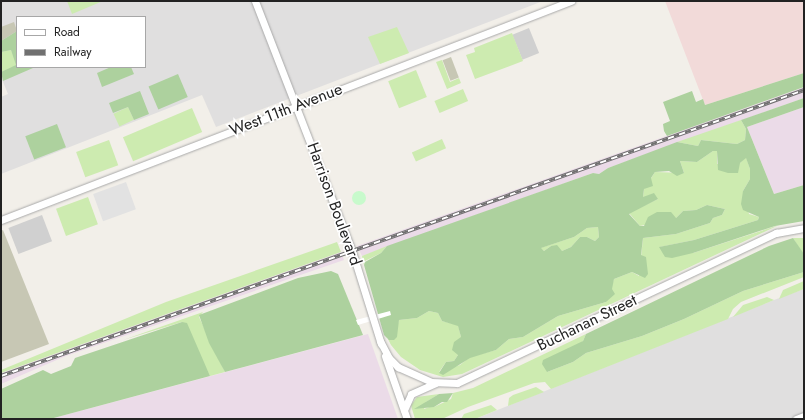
<!DOCTYPE html>
<style>
body{margin:0}
#map{position:relative;width:805px;height:420px;overflow:hidden;background:#f2efe9;font-family:Jost,sans-serif}
div>[style]{position:absolute}
[style*='--x']{left:calc(var(--x)*1px);top:calc(var(--y)*1px);width:calc(var(--w)*1px);rotate:calc(var(--a)*1deg)}
.residential>*{inset:0;background:#e0dfdf}
.commercial>*{inset:0;background:#f2dad9}
.industrial>*{inset:0;background:#ebdbe8}
.religious>*{inset:0;background:#d0d0d0;transform-origin:0 0}
.construction>*{inset:0;background:#c7c7b4;transform-origin:0 0}
.grass>*{inset:0;background:#cdebb0;transform-origin:0 0}
.forest>*{inset:0;background:#add19e;transform-origin:0 0}
.park>*{inset:0;background:#c8facc}
.round{border-radius:50%}
.parking>*{inset:0;background:#e2e2e2;transform-origin:0 0}
.pier>*{inset:0;background:#fff}
.roads{filter:drop-shadow(0 0 1px #a9a9a9) drop-shadow(0 0 1px #a9a9a9)}
.minor>*{height:7px;margin:-3.5px;padding:0 3.5px;transform-origin:3.5px;border-radius:3.5px;background:#fff}
.rail>*{height:3.5px;margin-top:-1.75px;transform-origin:0;background:repeating-linear-gradient(90deg,#fff 0 6px,#707070 0 12px);box-sizing:border-box;border-block:1px solid #707070}
span{translate:-50% -50%;white-space:nowrap;text-align:center;line-height:1.15;-webkit-text-stroke:3.5px #fff;paint-order:stroke}
.street-label{font-size:16px;color:#222}
.frame{position:absolute;inset:0;border:2px solid #222;pointer-events:none}
.legend{position:absolute;left:16px;top:16px;width:130px;height:52px;box-sizing:border-box;background:#fff;border:1px solid #a7a7a7;margin:0;padding:5px 7px;list-style:none;font-size:12px;color:#222}
.legend li{display:flex;align-items:center;gap:8px;height:20px}
.legend b{width:20px;border:1px solid #a7a7a7}
</style>
<div id="map">
<div class="residential">
<div style="clip-path:polygon(evenodd,1px 1px,543px 1px,216px 127px,202px 95px,1px 174px,1px 97px,8px 94px,1px 77px,1px 1px,17px 17px,145px 17px,145px 67px,17px 67px,17px 17px)"></div>
<div style="clip-path:polygon(804px 289px,804px 419px,475px 419px,774px 300px)"></div>
</div>
<div class="commercial">
<div style="clip-path:polygon(665px 1px,804px 1px,804px 73px,705px 105px)"></div>
</div>
<div class="industrial">
<div style="clip-path:polygon(804px 87px,804px 98px,608px 168px,599px 174px,593px 173px,362px 256px,357px 246px)"></div>
<div style="clip-path:polygon(804px 107px,804px 185px,774px 194px,747px 127px)"></div>
<div style="clip-path:polygon(341px 252px,344px 260px,66px 356px,1px 384px,1px 373px)"></div>
<div style="clip-path:polygon(368px 334px,398px 419px,50px 419px)"></div>
</div>
<div class="religious">
<div style="left:529px;top:28px;width:27px;height:18px;rotate:68deg"></div>
<div style="left:42px;top:215px;width:28px;height:36px;rotate:69deg"></div>
</div>
<div class="construction">
<div style="clip-path:polygon(14px 22px,17px 31px,1px 41px,1px 27px)"></div>
<div style="left:451px;top:57px;width:22px;height:9px;rotate:69deg"></div>
<div style="clip-path:polygon(3px 230px,49px 344px,1px 362px,1px 231px)"></div>
</div>
<div class="grass">
<div style="clip-path:polygon(67px 1px,103px 1px,72px 14px)"></div>
<div style="clip-path:polygon(397px 27px,409px 53px,380px 64px,368px 37px)"></div>
<div style="clip-path:polygon(512px 33px,523px 61px,475px 79px,466px 55px,475px 52px,474px 48px)"></div>
<div style="clip-path:polygon(11px 50px,17px 65px,1px 72px,1px 52px)"></div>
<div style="clip-path:polygon(442px 60px,450px 82px,459px 78px,461px 83px,447px 89px,436px 62px)"></div>
<div style="left:416px;top:70px;width:29px;height:30px;rotate:68deg"></div>
<div style="left:463px;top:89px;width:13px;height:31px;rotate:67deg"></div>
<div style="left:128px;top:107px;width:14px;height:16px;rotate:65deg"></div>
<div style="left:192px;top:108px;width:26px;height:75px;rotate:67deg"></div>
<div style="clip-path:polygon(741px 120px,746px 129px,745px 140px,737px 144px,701px 140px,698px 146px,677px 142px)"></div>
<div style="left:442px;top:139px;width:10px;height:33px;rotate:66deg"></div>
<div style="left:109px;top:140px;width:27px;height:35px;rotate:70deg"></div>
<div style="clip-path:polygon(713px 151px,717px 151px,717px 164px,740px 163px,746px 157px,750px 169px,750px 179px,743px 191px,749px 214px,759px 217px,758px 220px,694px 240px,660px 247px,663px 252px,693px 253px,779px 225px,462px 374px,443px 377px,420px 370px,401px 357px,391px 345px,388px 339px,396px 330px,399px 320px,417px 318px,429px 311px,438px 313px,442px 321px,458px 325px,461px 337px,458px 355px,454px 361px,446px 362px,439px 372px,460px 365px,470px 357px,496px 350px,509px 339px,523px 337px,558px 316px,606px 302px,614px 279px,632px 272px,639px 276px,643px 238px,676px 234px,710px 223px,713px 218px,722px 215px,725px 209px,707px 205px,696px 210px,683px 211px,676px 218px,640px 226px,629px 213px,658px 199px,643px 197px,644px 189px,655px 172px,684px 173px,680px 161px,697px 162px)"></div>
<div style="left:88px;top:197px;width:29px;height:34px;rotate:70deg"></div>
<div style="clip-path:polygon(598px 227px,599px 237px,595px 241px,587px 237px,580px 237px,571px 247px,562px 251px,551px 246px,544px 251px,540px 248px,574px 237px,587px 228px)"></div>
<div style="clip-path:polygon(793px 238px,804px 238px,804px 254px,801px 251px)"></div>
<div style="clip-path:polygon(337px 242px,341px 252px,1px 373px,1px 370px,166px 302px)"></div>
<div style="clip-path:polygon(387px 246px,381px 253px,365px 261px,364px 265px,362px 256px)"></div>
<div style="clip-path:polygon(804px 272px,804px 277px,741px 302px,733px 309px,728px 319px,551px 389px,545px 382px,534px 383px,468px 407px,442px 419px,415px 419px,412px 409px,411px 405px,417px 397px,439px 394px,426px 402px,424px 409px,432px 406px,434px 407px,451px 399px,453px 393px,473px 388px,586px 334px,583px 341px,547px 372px,573px 362px,586px 353px,642px 336px,684px 319px,743px 291px)"></div>
<div style="clip-path:polygon(804px 281px,804px 289px,779px 299px,783px 290px)"></div>
<div style="clip-path:polygon(767px 297px,774px 300px,733px 317px,743px 305px)"></div>
<div style="clip-path:polygon(203px 312px,199px 317px,225px 372px,210px 376px,182px 322px,123px 340px)"></div>
<div style="clip-path:polygon(536px 387px,544px 392px,508px 406px,509px 398px,513px 395px)"></div>
<div style="clip-path:polygon(491px 405px,497px 410px,475px 419px,461px 419px,464px 414px)"></div>
</div>
<div class="forest">
<div style="clip-path:polygon(17px 31px,17px 67px,33px 68px,3px 81px,1px 72px,16px 65px,11px 50px,1px 52px,1px 41px)"></div>
<div style="clip-path:polygon(111px 67px,131px 67px,134px 74px,102px 87px,97px 73px)"></div>
<div style="clip-path:polygon(804px 73px,804px 87px,667px 136px,664px 131px,663px 124px,670px 121px,663px 102px,692px 91px,696px 102px,703px 99px,705px 105px)"></div>
<div style="left:178px;top:74px;width:25px;height:32px;rotate:67deg"></div>
<div style="clip-path:polygon(140px 91px,149px 114px,134px 120px,128px 107px,113px 113px,109px 103px)"></div>
<div style="clip-path:polygon(evenodd,804px 98px,804px 107px,747px 127px,774px 194px,804px 185px,804px 221px,775px 226px,693px 253px,672px 258px,665px 257px,659px 247px,694px 240px,758px 220px,759px 217px,743px 210px,741px 204px,743px 191px,750px 179px,750px 169px,746px 158px,740px 163px,738px 173px,728px 173px,718px 170px,717px 151px,713px 151px,697px 162px,680px 161px,684px 173px,677px 176px,669px 171px,655px 172px,651px 178px,653px 186px,644px 189px,643px 197px,654px 193px,658px 199px,629px 214px,640px 226px,644px 226px,648px 217px,657px 212px,671px 212px,676px 218px,683px 211px,696px 210px,707px 205px,725px 209px,722px 215px,713px 218px,710px 223px,676px 234px,643px 238px,641px 255px,646px 257px,648px 274px,645px 278px,632px 272px,614px 279px,612px 289px,615px 294px,606px 302px,558px 316px,523px 337px,509px 339px,496px 350px,470px 358px,443px 375px,439px 373px,446px 362px,454px 361px,458px 355px,452px 350px,454px 342px,461px 337px,458px 326px,442px 321px,438px 313px,429px 311px,417px 318px,399px 320px,397px 337px,394px 340px,389px 340px,384px 335px,364px 265px,365px 262px,381px 253px,387px 246px,593px 173px,599px 174px,608px 168px,677px 142px,698px 146px,701px 140px,737px 144px,745px 140px,746px 129px,741px 120px,804px 98px,598px 227px,599px 237px,595px 241px,587px 237px,580px 237px,571px 247px,562px 251px,557px 245px,551px 246px,544px 251px,541px 248px,574px 237px,587px 228px,598px 227px)"></div>
<div style="left:57px;top:124px;width:25px;height:34px;rotate:69deg"></div>
<div style="clip-path:polygon(793px 238px,804px 254px,804px 272px,743px 291px,684px 319px,642px 336px,586px 353px,573px 362px,547px 372px,542px 364px,543px 360px,583px 341px,586px 334px,769px 246px)"></div>
<div style="clip-path:polygon(331px 271px,338px 274px,363px 335px,225px 372px,209px 343px,199px 315px,298px 278px)"></div>
<div style="clip-path:polygon(182px 322px,187px 323px,210px 376px,50px 419px,1px 419px,1px 389px,43px 370px,51px 374px,71px 366px,75px 358px)"></div>
<div style="clip-path:polygon(453px 393px,447px 402px,442px 402px,434px 407px,414px 409px,439px 394px)"></div>
</div>
<div class="park">
<div class="round" style="left:352px;top:191px;width:14px;height:14px"></div>
</div>
<div class="parking">
<div style="left:126px;top:182px;width:29px;height:35px;rotate:70deg"></div>
</div>
<div class="pier">
<div style="clip-path:polygon(390px 311px,391px 315px,358px 325px,356px 320px)"></div>
</div>
<div class="roads">
<div class="minor">
<div style="--x:255;--y:1;--w:268;--a:68.8"></div>
<div style="--x:352;--y:251;--w:97;--a:72.7"></div>
<div style="--x:1;--y:220;--w:611;--a:-21.02"></div>
<div style="--x:380;--y:341;--w:19;--a:62"></div>
<div style="--x:389;--y:358;--w:13;--a:45"></div>
<div style="--x:398;--y:367;--w:36;--a:24"></div>
<div style="--x:431;--y:382;--w:26;--a:2"></div>
<div style="--x:457;--y:383;--w:353;--a:-25.2"></div>
<div style="--x:776;--y:233;--w:28;--a:-10"></div>
<div style="--x:385;--y:356;--w:67;--a:70.8"></div>
<div style="--x:404;--y:410;--w:17;--a:-66"></div>
<div style="--x:411;--y:394;--w:27;--a:-24"></div>
<div style="--x:796;--y:419;--w:9;--a:-21"></div>
</div>
</div>
<div class="rail">
<div style="--x:1;--y:376;--w:852;--a:-19.6"></div>
</div>
<div class="street-label">
<span style="left:286px;top:110px;rotate:-21deg">West 11th Avenue</span>
<span style="left:334px;top:204px;rotate:70deg">Harrison Boulevard</span>
<span style="left:587px;top:323px;rotate:-26deg">Buchanan Street</span>
</div>
<div class="frame"></div>
<ul class="legend">
<li><b style="height:5px;background:#fff"></b>Road</li>
<li><b style="height:5px;background:#707070"></b>Railway</li>
</ul>
</div>
